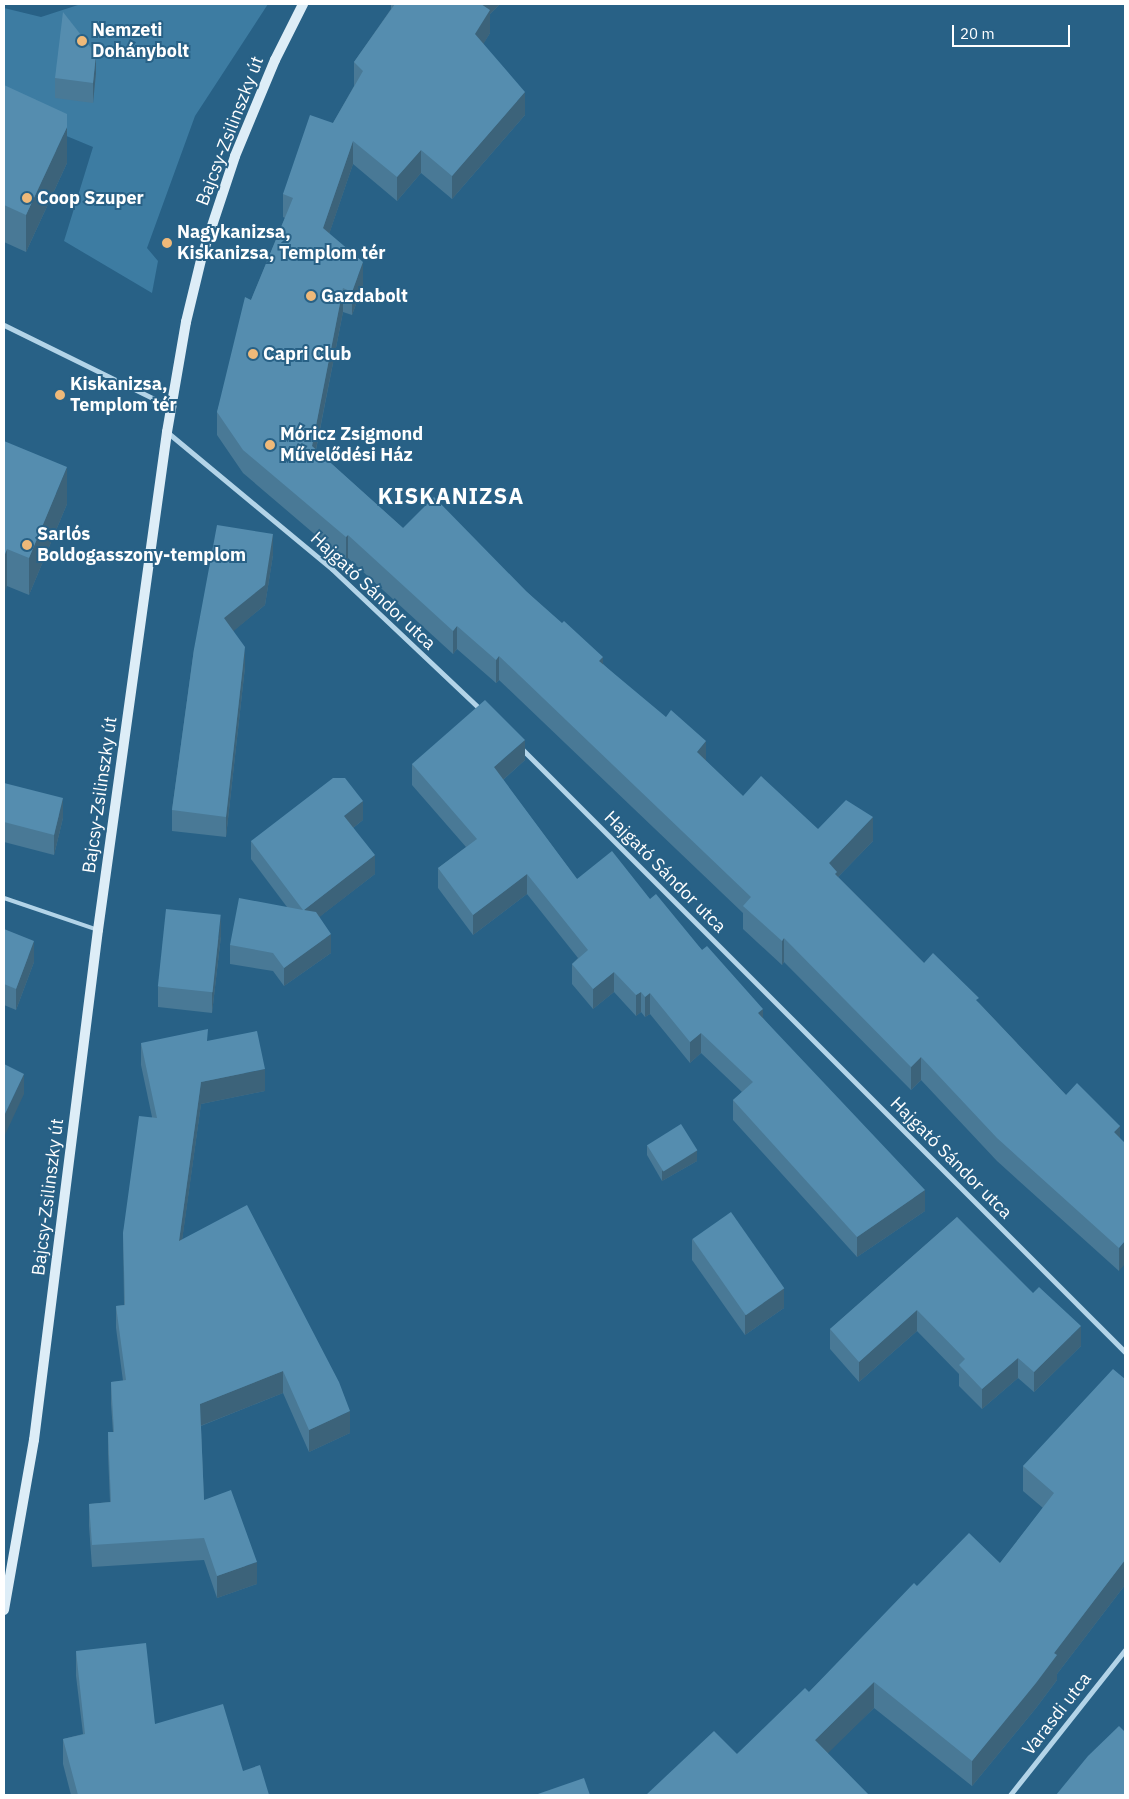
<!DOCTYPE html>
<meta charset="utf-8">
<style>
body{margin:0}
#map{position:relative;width:1129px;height:1799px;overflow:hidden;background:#286186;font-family:"IBM Plex Sans",sans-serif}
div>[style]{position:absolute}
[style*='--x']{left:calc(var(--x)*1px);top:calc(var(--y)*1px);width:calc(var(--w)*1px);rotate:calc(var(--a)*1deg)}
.green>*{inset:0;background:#3d7ca2}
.lane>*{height:4px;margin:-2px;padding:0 2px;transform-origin:2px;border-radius:2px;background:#b3d4e8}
.street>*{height:5px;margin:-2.5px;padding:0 2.5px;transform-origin:2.5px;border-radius:2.5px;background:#b3d4e8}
.secondary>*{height:10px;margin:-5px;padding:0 5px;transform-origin:5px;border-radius:5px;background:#ddedf7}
.wall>*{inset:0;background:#497996}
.shaded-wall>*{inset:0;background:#3c637a}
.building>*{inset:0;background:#558daf;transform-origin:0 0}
.dots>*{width:14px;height:14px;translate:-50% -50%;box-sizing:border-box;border:2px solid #286186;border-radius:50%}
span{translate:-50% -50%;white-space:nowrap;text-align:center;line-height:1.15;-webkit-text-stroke:4px #286186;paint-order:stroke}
.poi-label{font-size:18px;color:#fff;font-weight:700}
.left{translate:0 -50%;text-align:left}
.street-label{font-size:18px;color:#fff}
.district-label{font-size:22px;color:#fff;font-weight:700;letter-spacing:1px}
.frame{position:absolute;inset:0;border:5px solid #fff;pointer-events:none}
.scale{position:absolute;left:952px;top:25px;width:118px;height:22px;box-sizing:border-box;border:2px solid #fff;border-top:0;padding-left:6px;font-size:15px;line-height:18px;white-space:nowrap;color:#fff;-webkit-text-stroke:4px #286186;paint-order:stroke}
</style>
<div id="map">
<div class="green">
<div style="clip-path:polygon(81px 4px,268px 4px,195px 116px,147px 248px,158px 261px,152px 293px,64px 241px,93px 147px,4px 110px,4px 8px,41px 17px)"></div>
</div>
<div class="lane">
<div style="--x:4;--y:898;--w:99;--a:18.8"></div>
</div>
<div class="street">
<div style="--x:4;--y:325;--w:186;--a:26.2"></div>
<div style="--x:167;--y:432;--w:214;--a:39.7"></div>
<div style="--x:332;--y:569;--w:207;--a:43.4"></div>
<div style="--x:521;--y:748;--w:854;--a:45"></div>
<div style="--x:1010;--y:1795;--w:185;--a:-51.6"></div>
</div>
<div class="secondary">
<div style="--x:4;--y:1610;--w:173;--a:-80"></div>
<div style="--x:34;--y:1440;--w:514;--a:-82.85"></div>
<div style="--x:98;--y:930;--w:503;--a:-82.11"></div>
<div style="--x:167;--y:432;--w:112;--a:-80.2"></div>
<div style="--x:186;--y:322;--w:68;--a:-76.4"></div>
<div style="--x:202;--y:256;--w:105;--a:-71.7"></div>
<div style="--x:235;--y:156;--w:104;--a:-67.4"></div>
<div style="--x:275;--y:60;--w:63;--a:-63.4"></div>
</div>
<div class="wall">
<div style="clip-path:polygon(391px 4px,500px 4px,490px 14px,490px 33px,483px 44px,525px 115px,452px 199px,421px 173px,397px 201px,353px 164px,329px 234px,363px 285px,352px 315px,343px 312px,316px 450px,403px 528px,527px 592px,743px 796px,818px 829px,873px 841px,838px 877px,924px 963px,979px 1003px,1066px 1095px,1120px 1126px,1119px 1271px,997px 1161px,921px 1080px,911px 1090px,784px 962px,782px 965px,743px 929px,743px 913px,499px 680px,496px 683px,457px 649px,453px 654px,348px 558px,346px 561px,243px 473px,217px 435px,217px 412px,251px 300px,285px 218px,283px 217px,283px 194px,333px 123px,354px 86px,354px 62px,391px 9px)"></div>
<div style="clip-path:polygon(96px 73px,93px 103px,55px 98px,55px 78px)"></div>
<div style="clip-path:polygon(4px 85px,67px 163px,26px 252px,4px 242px)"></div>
<div style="clip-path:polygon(4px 441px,67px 504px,29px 595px,7px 586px)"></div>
<div style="clip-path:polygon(273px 555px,265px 605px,233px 631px,245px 667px,226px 837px,172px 831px,172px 810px,194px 649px)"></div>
<div style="clip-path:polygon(525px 760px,503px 780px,577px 879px,650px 899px,702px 950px,763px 1018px,925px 1211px,857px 1257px,733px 1120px,733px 1100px,742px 1092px,701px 1053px,690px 1063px,650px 1014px,645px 1017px,641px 1012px,636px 1016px,614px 992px,593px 1009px,572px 984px,572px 964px,578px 958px,527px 894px,473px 935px,438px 888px,438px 868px,466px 847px,412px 785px,412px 764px)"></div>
<div style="clip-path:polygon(4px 783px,63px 818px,54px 855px,4px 842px)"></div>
<div style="clip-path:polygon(363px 820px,353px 828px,375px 874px,319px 917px,331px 953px,284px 986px,273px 971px,230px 964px,230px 945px,287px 907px,251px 859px,251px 841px)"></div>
<div style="clip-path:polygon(4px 929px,34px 962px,16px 1010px,4px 1005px)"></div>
<div style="clip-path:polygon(221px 936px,212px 1013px,158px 1007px,158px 987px)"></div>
<div style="clip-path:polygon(208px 1041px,265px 1091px,201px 1104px,182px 1240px,350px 1433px,309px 1452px,283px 1393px,201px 1426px,204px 1500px,257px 1584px,217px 1598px,204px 1560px,92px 1567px,89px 1526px,89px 1504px,110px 1502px,108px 1454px,108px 1432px,113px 1432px,111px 1404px,111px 1382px,123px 1381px,116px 1328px,116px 1306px,124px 1305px,123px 1233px,152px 1117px,141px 1065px,141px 1043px)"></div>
<div style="clip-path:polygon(647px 1145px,697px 1161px,662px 1181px,647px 1155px)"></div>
<div style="clip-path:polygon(957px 1217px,1081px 1346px,1034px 1392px,1018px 1378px,982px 1409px,959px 1386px,959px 1374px,917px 1331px,859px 1382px,830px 1349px,830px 1329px)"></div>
<div style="clip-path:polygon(692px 1239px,784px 1308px,745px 1335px,692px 1260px)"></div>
<div style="clip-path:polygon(1125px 1379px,1125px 1585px,1057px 1674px,1057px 1680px,1036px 1708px,972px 1786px,874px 1708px,827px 1753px,737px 1754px,809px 1692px,917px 1586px,1000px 1563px,1043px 1508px,1023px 1491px,1023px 1466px)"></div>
<div style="clip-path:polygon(76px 1651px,155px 1724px,243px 1771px,269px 1795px,71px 1795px,63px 1764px,63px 1739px,83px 1734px,76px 1676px)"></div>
</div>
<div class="shaded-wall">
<div style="clip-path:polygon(478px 4px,500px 4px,490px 14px,490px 33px,475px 58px,475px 34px)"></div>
<div style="clip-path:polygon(96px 54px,96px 73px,93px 103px,93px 83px)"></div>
<div style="clip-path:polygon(525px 92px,525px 115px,452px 199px,452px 176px)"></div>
<div style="clip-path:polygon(67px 127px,67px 163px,26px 252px,26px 215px)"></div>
<div style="clip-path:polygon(353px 141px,353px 164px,323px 252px,323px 228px)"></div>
<div style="clip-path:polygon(421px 150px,421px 173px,397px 201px,397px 177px)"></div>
<div style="clip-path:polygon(363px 262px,363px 285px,352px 315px,352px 292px)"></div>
<div style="clip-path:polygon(343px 288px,343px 312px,312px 469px,312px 446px)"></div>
<div style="clip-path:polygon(67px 467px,67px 504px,29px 595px,29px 558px)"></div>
<div style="clip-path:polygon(273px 534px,273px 555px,265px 605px,224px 639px,224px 618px)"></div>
<div style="clip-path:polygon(348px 535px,348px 558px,346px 561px,346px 537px)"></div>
<div style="clip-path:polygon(7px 549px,7px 586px,4px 594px,4px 557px)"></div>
<div style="clip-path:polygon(457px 626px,457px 649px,453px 654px,453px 631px)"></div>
<div style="clip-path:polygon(245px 647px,245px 667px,226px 837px,226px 817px)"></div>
<div style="clip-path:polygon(499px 656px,499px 680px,496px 683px,496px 660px)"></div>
<div style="clip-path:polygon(603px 657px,603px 680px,599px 661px)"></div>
<div style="clip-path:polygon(525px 740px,525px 760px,494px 788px,494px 767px)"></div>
<div style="clip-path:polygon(706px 741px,706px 764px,697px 752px)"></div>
<div style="clip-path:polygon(63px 798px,63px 818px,54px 855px,54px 835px)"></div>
<div style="clip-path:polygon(363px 801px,363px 820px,344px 835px,344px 816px)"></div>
<div style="clip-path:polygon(873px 817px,873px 841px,837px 878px,829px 863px)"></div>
<div style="clip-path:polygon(375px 855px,375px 874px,304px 929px,304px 910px)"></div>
<div style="clip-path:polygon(527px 874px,527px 894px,473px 935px,473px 915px)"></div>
<div style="clip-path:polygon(221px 915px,221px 936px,212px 1013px,212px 993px)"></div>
<div style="clip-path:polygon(331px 934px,331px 953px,284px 986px,284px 968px)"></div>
<div style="clip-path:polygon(784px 938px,784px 962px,782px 965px,782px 941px)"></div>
<div style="clip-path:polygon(34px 941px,34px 962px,16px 1010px,16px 989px)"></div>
<div style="clip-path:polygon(614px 972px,614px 992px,593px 1009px,593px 989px)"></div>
<div style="clip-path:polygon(641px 992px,641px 1012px,636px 1016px,636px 995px)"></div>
<div style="clip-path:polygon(650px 993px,650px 1014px,645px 1017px,645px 997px)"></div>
<div style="clip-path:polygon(763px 1009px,763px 1029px,758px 1013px)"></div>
<div style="clip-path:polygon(701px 1033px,701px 1053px,690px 1063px,690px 1042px)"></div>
<div style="clip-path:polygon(921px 1057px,921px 1080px,911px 1090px,911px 1067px)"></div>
<div style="clip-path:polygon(265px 1069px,265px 1091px,201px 1104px,179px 1263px,179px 1241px,201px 1082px)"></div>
<div style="clip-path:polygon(24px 1074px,24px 1094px,4px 1137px,4px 1116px)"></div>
<div style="clip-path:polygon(1120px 1126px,1120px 1149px,1114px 1132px)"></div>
<div style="clip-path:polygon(697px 1150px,697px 1161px,662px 1181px,662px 1171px)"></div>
<div style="clip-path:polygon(925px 1190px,925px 1211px,857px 1257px,857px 1237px)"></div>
<div style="clip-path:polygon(1125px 1241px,1125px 1264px,1119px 1271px,1119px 1248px)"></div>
<div style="clip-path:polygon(784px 1288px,784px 1308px,745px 1335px,745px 1315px)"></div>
<div style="clip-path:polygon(917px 1310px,917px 1331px,859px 1382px,859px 1362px)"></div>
<div style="clip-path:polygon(1081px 1326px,1081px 1346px,1034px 1392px,1034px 1372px)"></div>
<div style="clip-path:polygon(1018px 1358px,1018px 1378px,982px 1409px,982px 1389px)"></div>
<div style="clip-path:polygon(283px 1371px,283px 1393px,200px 1426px,200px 1404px)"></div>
<div style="clip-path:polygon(350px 1411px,350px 1433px,309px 1452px,309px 1430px)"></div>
<div style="clip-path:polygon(1125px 1560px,1125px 1585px,1057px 1674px,1057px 1680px,1036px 1708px,972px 1786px,972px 1761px)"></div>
<div style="clip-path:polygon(257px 1562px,257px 1584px,217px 1598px,217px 1576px)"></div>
<div style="clip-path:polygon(874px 1682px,874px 1708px,815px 1766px,815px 1740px)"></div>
</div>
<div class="building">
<div style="clip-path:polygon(395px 4px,481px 4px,490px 10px,475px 34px,525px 92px,452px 176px,421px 150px,397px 177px,353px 141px,323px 228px,363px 262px,352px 292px,343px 288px,312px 446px,403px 528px,434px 497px,527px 592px,562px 623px,564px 621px,603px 657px,599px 661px,666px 717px,671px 710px,706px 741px,697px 752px,743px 796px,761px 776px,818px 829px,846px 800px,873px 817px,829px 863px,837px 872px,835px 874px,924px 963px,933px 953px,979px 998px,976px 1000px,1066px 1095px,1077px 1083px,1120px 1126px,1114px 1132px,1125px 1143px,1125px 1241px,1119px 1248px,997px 1138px,921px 1057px,911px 1067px,784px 938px,782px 941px,743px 906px,751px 897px,499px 656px,496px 660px,457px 626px,453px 631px,348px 535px,346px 537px,243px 450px,217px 412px,245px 297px,251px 300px,293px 198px,283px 194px,310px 115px,333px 123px,363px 71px,354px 62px)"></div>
<div style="clip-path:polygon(63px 12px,96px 54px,93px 83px,55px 78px)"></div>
<div style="clip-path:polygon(4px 85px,67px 114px,67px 127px,26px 215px,4px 205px)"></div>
<div style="clip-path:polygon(4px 441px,67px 467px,29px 558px,7px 549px,4px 557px)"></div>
<div style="clip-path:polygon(217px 525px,273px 534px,265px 585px,224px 618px,245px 647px,226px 817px,172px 810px,194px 649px)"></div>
<div style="clip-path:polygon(485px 700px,525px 740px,494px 767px,577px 879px,612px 851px,650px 899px,656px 894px,702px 950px,707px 946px,763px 1009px,758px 1013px,925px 1190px,857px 1237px,733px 1100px,753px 1082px,701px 1033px,690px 1042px,650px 993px,645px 997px,641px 992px,636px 995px,614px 972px,593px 989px,572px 964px,588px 950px,527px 874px,473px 915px,438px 868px,477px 839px,412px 764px)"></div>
<div style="clip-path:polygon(333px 778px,345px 778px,363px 801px,344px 816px,375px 855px,304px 910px,316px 912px,331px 934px,284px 968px,273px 953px,230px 945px,239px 898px,303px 910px,251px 841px)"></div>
<div style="clip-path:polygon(4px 783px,63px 798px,54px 835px,4px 822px)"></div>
<div style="left:166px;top:909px;width:55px;height:78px;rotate:6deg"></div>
<div style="clip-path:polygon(4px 929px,34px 941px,16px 989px,4px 984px)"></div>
<div style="clip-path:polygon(208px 1029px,207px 1041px,257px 1031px,265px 1069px,201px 1082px,179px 1241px,247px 1205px,339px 1382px,350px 1411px,309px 1430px,283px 1371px,200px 1404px,204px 1500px,231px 1490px,257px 1562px,217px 1576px,204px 1538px,92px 1545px,89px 1504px,111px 1502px,108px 1432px,114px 1432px,111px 1382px,126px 1380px,116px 1306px,125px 1305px,123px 1233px,139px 1116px,157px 1118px,141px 1043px)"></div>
<div style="clip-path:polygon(4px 1064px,24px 1074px,4px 1116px)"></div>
<div style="left:681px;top:1124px;width:31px;height:40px;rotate:58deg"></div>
<div style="left:731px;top:1212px;width:93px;height:47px;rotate:55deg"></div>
<div style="clip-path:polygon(957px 1217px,1033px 1293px,1039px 1287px,1081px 1326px,1034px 1372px,1018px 1358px,982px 1389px,959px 1365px,965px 1359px,917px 1310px,859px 1362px,830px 1329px)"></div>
<div style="clip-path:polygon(1113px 1369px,1125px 1379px,1125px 1560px,1054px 1653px,1057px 1655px,1036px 1683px,972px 1761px,874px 1682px,815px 1740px,869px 1795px,646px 1795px,714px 1731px,737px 1754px,805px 1688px,809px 1692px,914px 1583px,917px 1586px,969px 1533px,1000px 1563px,1054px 1493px,1023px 1466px)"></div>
<div style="clip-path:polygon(146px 1643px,155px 1724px,223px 1704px,243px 1771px,260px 1765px,269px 1795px,78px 1795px,63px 1739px,85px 1734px,76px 1651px)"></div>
<div style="clip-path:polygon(1119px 1726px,1125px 1732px,1125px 1795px,1056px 1795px,1088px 1756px)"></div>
<div style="clip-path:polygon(584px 1778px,590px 1795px,535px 1795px)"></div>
</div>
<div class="dots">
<div style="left:82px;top:41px;background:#efb979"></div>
<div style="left:27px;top:198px;background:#efb979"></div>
<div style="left:167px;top:243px;background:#efb979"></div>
<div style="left:311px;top:296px;background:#efb979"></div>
<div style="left:253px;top:354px;background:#efb979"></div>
<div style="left:60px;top:395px;background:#efb979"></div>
<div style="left:270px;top:445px;background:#efb979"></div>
<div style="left:27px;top:545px;background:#efb979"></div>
</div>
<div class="poi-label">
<span class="left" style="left:92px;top:41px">Nemzeti<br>Dohánybolt</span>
<span class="left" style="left:37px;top:198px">Coop Szuper</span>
<span class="left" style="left:177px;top:243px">Nagykanizsa,<br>Kiskanizsa, Templom tér</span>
<span class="left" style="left:321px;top:296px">Gazdabolt</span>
<span class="left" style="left:263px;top:354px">Capri Club</span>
<span class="left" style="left:70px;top:395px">Kiskanizsa,<br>Templom tér</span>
<span class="left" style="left:280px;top:445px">Móricz Zsigmond<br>Művelődési Ház</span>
<span class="left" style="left:37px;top:545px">Sarlós<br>Boldogasszony-templom</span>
</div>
<div class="street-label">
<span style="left:230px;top:131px;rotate:-69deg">Bajcsy-Zsilinszky út</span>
<span style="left:373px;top:591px;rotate:43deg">Hajgató Sándor utca</span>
<span style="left:100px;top:795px;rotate:-82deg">Bajcsy-Zsilinszky út</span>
<span style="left:665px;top:872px;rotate:45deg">Hajgató Sándor utca</span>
<span style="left:951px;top:1158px;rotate:45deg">Hajgató Sándor utca</span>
<span style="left:48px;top:1197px;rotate:-83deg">Bajcsy-Zsilinszky út</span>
<span style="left:1057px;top:1714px;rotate:-52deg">Varasdi utca</span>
</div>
<div class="district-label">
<span style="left:451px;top:496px">KISKANIZSA</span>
</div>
<div class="frame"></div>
<div class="scale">20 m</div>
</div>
